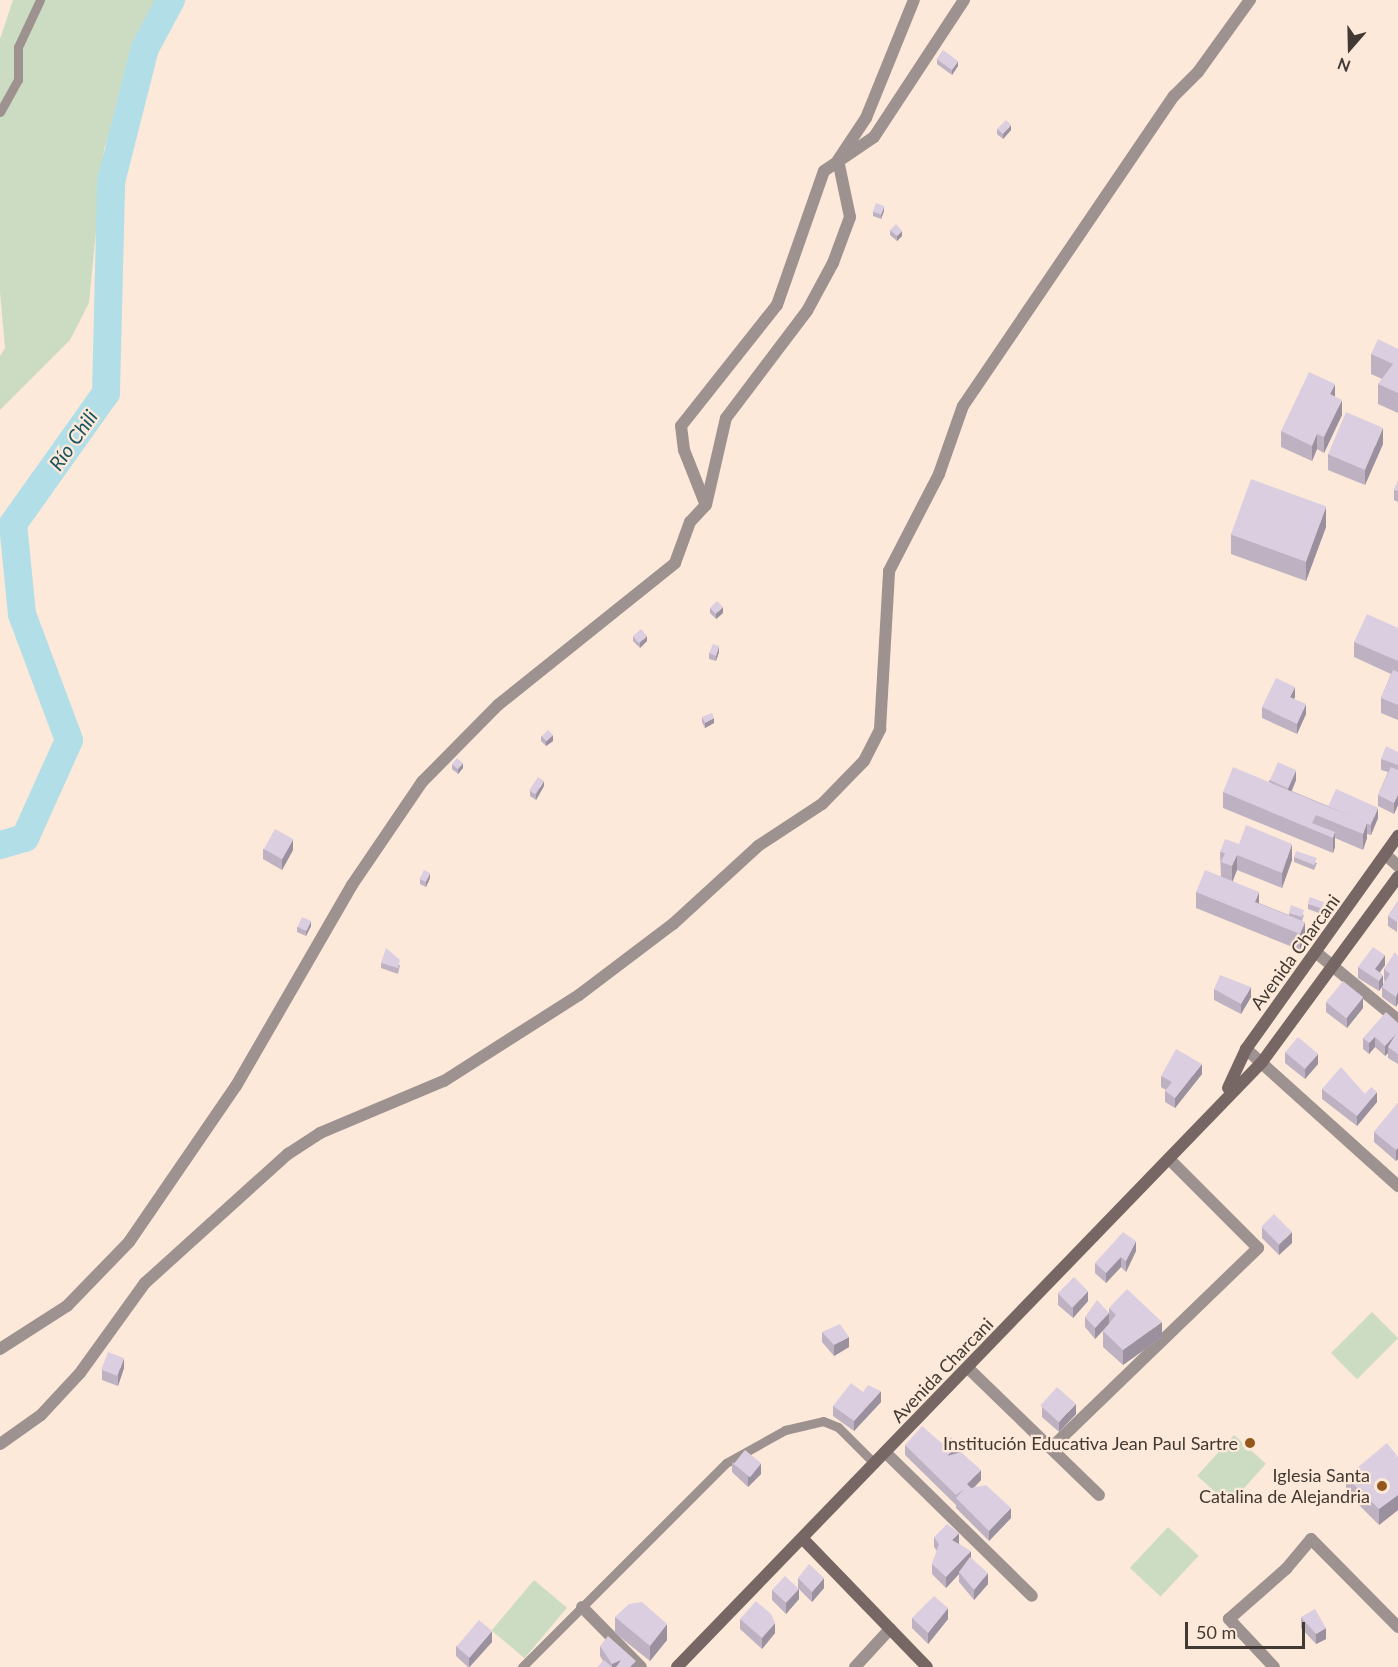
<!DOCTYPE html>
<meta charset="utf-8">
<style>
body{margin:0}
#map{position:relative;width:1398px;height:1667px;overflow:hidden;background:#fde9d9;font-family:Lato,sans-serif}
div>[style]{position:absolute}
[style*='--x']{left:calc(var(--x)*1px);top:calc(var(--y)*1px);width:calc(var(--w)*1px);rotate:calc(var(--a)*1deg)}
.green>*{inset:0;background:#ccdcc2;transform-origin:0 0}
.river>*{height:28px;margin:-14px;padding:0 14px;transform-origin:14px;border-radius:14px;background:#b2dee7}
.lane>*{height:9px;margin:-4.5px;padding:0 4.5px;transform-origin:4.5px;border-radius:4.5px;background:#9d9290}
.street>*{height:12px;margin:-6px;padding:0 6px;transform-origin:6px;border-radius:6px;background:#9d9290}
.secondary>*{height:12px;margin:-6px;padding:0 6px;transform-origin:6px;border-radius:6px;background:#776764}
.wall>*{inset:0;background:#bdb1c2}
.shaded-wall>*{inset:0;background:#9a909e}
.building>*{inset:0;background:#dccee1;transform-origin:0 0}
.dots>*{width:16px;height:16px;translate:-50% -50%;box-sizing:border-box;border:3px solid #fde9d9;border-radius:50%}
span{translate:-50% -50%;white-space:nowrap;text-align:center;line-height:1.15;-webkit-text-stroke:4.5px #fde9d9;paint-order:stroke}
.street-label{font-size:18px;color:#413933}
.poi-label{font-size:18px;color:#413933}
.right{translate:-100% -50%;text-align:right}
.water-label{font-size:20px;color:#195560;font-style:italic}
.north{position:absolute;left:1320px;top:18px;width:60px;height:60px;-webkit-text-stroke:4px #fde9d9;paint-order:stroke;rotate:200deg;font-size:16px;font-weight:700;line-height:24px;text-align:center;color:#413933}
.north::after{content:'';display:block;margin:auto;width:21px;height:27px;background:#413933;clip-path:polygon(50% 0,100% 100%,50% 72%,0 100%)}
.scale{position:absolute;left:1185px;top:1622px;width:120px;height:27px;box-sizing:border-box;border:3px solid #413933;border-top:0;padding-left:8px;font-size:18px;line-height:21px;white-space:nowrap;color:#413933;-webkit-text-stroke:4px #fde9d9;paint-order:stroke}
</style>
<div id="map">
<div class="green">
<div style="clip-path:polygon(13px 0,158px 0,104px 149px,89px 303px,70px 340px,0 410px,0 356px,5px 348px,0 292px,0 39px)"></div>
<div style="left:1372px;top:1312px;width:37px;height:58px;rotate:45deg"></div>
<div style="left:1234px;top:1435px;width:43px;height:55px;rotate:42deg"></div>
<div style="left:1168px;top:1527px;width:42px;height:56px;rotate:43deg"></div>
<div style="left:534px;top:1580px;width:43px;height:66px;rotate:40deg"></div>
</div>
<div class="river">
<div style="--x:0;--y:845;--w:26;--a:-16"></div>
<div style="--x:25;--y:838;--w:107;--a:-65.8"></div>
<div style="--x:69;--y:740;--w:134;--a:-110.5"></div>
<div style="--x:22;--y:614;--w:90;--a:-95.7"></div>
<div style="--x:13;--y:524;--w:161;--a:-54.6"></div>
<div style="--x:106;--y:393;--w:211;--a:-88.6"></div>
<div style="--x:111;--y:182;--w:138;--a:-75.8"></div>
<div style="--x:145;--y:48;--w:55;--a:-61.6"></div>
</div>
<div class="lane">
<div style="--x:0;--y:112;--w:37;--a:-61"></div>
<div style="--x:18;--y:80;--w:33;--a:-90"></div>
<div style="--x:18;--y:47;--w:52;--a:-64.9"></div>
<div style="--x:522;--y:1667;--w:288;--a:-45"></div>
<div style="--x:726;--y:1463;--w:68;--a:-29.2"></div>
<div style="--x:785;--y:1430;--w:39;--a:-13"></div>
<div style="--x:823;--y:1421;--w:16;--a:22"></div>
<div style="--x:838;--y:1427;--w:52;--a:45"></div>
</div>
<div class="street">
<div style="--x:705;--y:503;--w:57;--a:-111.6"></div>
<div style="--x:684;--y:450;--w:24;--a:-97"></div>
<div style="--x:681;--y:426;--w:154;--a:-51.6"></div>
<div style="--x:777;--y:305;--w:142;--a:-70.7"></div>
<div style="--x:824;--y:171;--w:60;--a:-34.2"></div>
<div style="--x:874;--y:137;--w:164;--a:-56.7"></div>
<div style="--x:1387;--y:856;--w:15;--a:42"></div>
<div style="--x:1318;--y:954;--w:104;--a:39.5"></div>
<div style="--x:1246;--y:1049;--w:205;--a:42"></div>
<div style="--x:0;--y:1349;--w:80;--a:-32.7"></div>
<div style="--x:67;--y:1306;--w:89;--a:-45.9"></div>
<div style="--x:129;--y:1242;--w:189;--a:-55.6"></div>
<div style="--x:236;--y:1086;--w:232;--a:-60"></div>
<div style="--x:352;--y:885;--w:125;--a:-55.8"></div>
<div style="--x:422;--y:782;--w:108;--a:-45.4"></div>
<div style="--x:498;--y:705;--w:227;--a:-38.7"></div>
<div style="--x:675;--y:563;--w:44;--a:-69.9"></div>
<div style="--x:690;--y:522;--w:23;--a:-47"></div>
<div style="--x:706;--y:505;--w:89;--a:-77.1"></div>
<div style="--x:726;--y:418;--w:134;--a:-52.9"></div>
<div style="--x:807;--y:311;--w:55;--a:-61.6"></div>
<div style="--x:833;--y:263;--w:49;--a:-69.7"></div>
<div style="--x:850;--y:217;--w:58;--a:-101.9"></div>
<div style="--x:838;--y:160;--w:50;--a:-56.3"></div>
<div style="--x:866;--y:118;--w:127;--a:-67.9"></div>
<div style="--x:969;--y:1369;--w:181;--a:44.1"></div>
<div style="--x:0;--y:1444;--w:50;--a:-35.3"></div>
<div style="--x:41;--y:1415;--w:57;--a:-47.1"></div>
<div style="--x:80;--y:1373;--w:111;--a:-54.2"></div>
<div style="--x:145;--y:1283;--w:193;--a:-42.1"></div>
<div style="--x:288;--y:1154;--w:38;--a:-33"></div>
<div style="--x:320;--y:1133;--w:134;--a:-22.8"></div>
<div style="--x:444;--y:1081;--w:160;--a:-32.5"></div>
<div style="--x:579;--y:995;--w:118;--a:-37.1"></div>
<div style="--x:673;--y:924;--w:115;--a:-42.5"></div>
<div style="--x:758;--y:846;--w:77;--a:-33.3"></div>
<div style="--x:822;--y:804;--w:60;--a:-45.7"></div>
<div style="--x:864;--y:761;--w:36;--a:-63"></div>
<div style="--x:880;--y:729;--w:158;--a:-86.7"></div>
<div style="--x:889;--y:571;--w:109;--a:-62.7"></div>
<div style="--x:939;--y:474;--w:72;--a:-70.6"></div>
<div style="--x:963;--y:406;--w:375;--a:-55.8"></div>
<div style="--x:1174;--y:96;--w:34;--a:-45"></div>
<div style="--x:1198;--y:72;--w:89;--a:-54.2"></div>
<div style="--x:1051;--y:1448;--w:288;--a:-44"></div>
<div style="--x:1258;--y:1248;--w:124;--a:-135"></div>
<div style="--x:886;--y:1453;--w:204;--a:44.4"></div>
<div style="--x:582;--y:1607;--w:84;--a:45.5"></div>
<div style="--x:855;--y:1667;--w:52;--a:-47.4"></div>
<div style="--x:1274;--y:1667;--w:66;--a:-133.2"></div>
<div style="--x:1229;--y:1619;--w:76;--a:-41.3"></div>
<div style="--x:1286;--y:1569;--w:39;--a:-50"></div>
<div style="--x:1311;--y:1539;--w:124;--a:45.3"></div>
</div>
<div class="secondary">
<div style="--x:1228;--y:1088;--w:43;--a:-65.2"></div>
<div style="--x:1246;--y:1049;--w:262;--a:-54.5"></div>
<div style="--x:803;--y:1539;--w:178;--a:45.9"></div>
<div style="--x:677;--y:1667;--w:842;--a:-45.96"></div>
<div style="--x:1262;--y:1062;--w:230;--a:-53.7"></div>
</div>
<div class="wall">
<div style="clip-path:polygon(937px 59px,958px 66px,952px 75px,937px 64px)"></div>
<div style="clip-path:polygon(997px 129px,1011px 130px,1003px 139px,997px 134px)"></div>
<div style="clip-path:polygon(873px 211px,884px 211px,881px 219px,873px 216px)"></div>
<div style="clip-path:polygon(890px 230px,902px 236px,897px 241px,890px 235px)"></div>
<div style="clip-path:polygon(1398px 349px,1398px 413px,1378px 404px,1378px 384px,1382px 379px,1371px 374px,1371px 354px)"></div>
<div style="clip-path:polygon(1335px 397px,1342px 415px,1324px 453px,1317px 449px,1312px 461px,1281px 447px,1281px 431px)"></div>
<div style="clip-path:polygon(1383px 444px,1365px 485px,1328px 470px,1328px 454px)"></div>
<div style="clip-path:polygon(1398px 481px,1398px 502px,1394px 500px,1394px 490px)"></div>
<div style="clip-path:polygon(1326px 527px,1306px 581px,1231px 554px,1231px 534px)"></div>
<div style="clip-path:polygon(710px 608px,723px 613px,716px 619px,710px 613px)"></div>
<div style="clip-path:polygon(1398px 628px,1398px 720px,1381px 713px,1381px 698px,1391px 674px,1354px 657px,1354px 642px)"></div>
<div style="clip-path:polygon(633px 636px,647px 641px,640px 648px,633px 641px)"></div>
<div style="clip-path:polygon(719px 652px,716px 661px,709px 659px,709px 653px)"></div>
<div style="clip-path:polygon(1295px 697px,1294px 699px,1306px 714px,1297px 734px,1262px 718px,1262px 707px)"></div>
<div style="clip-path:polygon(702px 717px,714px 723px,705px 728px,702px 722px)"></div>
<div style="clip-path:polygon(541px 736px,553px 741px,546px 746px,541px 741px)"></div>
<div style="clip-path:polygon(1398px 752px,1398px 805px,1394px 814px,1378px 806px,1378px 795px,1388px 772px,1381px 770px,1381px 759px)"></div>
<div style="clip-path:polygon(452px 764px,463px 768px,458px 774px,452px 769px)"></div>
<div style="clip-path:polygon(1269px 780px,1296px 780px,1292px 791px,1328px 806px,1378px 818px,1371px 835px,1367px 834px,1367px 838px,1363px 850px,1335px 838px,1335px 847px,1333px 853px,1223px 808px,1223px 792px,1269px 782px)"></div>
<div style="clip-path:polygon(544px 786px,536px 800px,530px 796px,530px 791px)"></div>
<div style="clip-path:polygon(1239px 844px,1292px 860px,1282px 888px,1237px 870px,1233px 881px,1259px 903px,1289px 915px,1289px 913px,1304px 915px,1302px 921px,1305px 937px,1300px 950px,1196px 908px,1196px 892px,1221px 877px,1220px 852px)"></div>
<div style="clip-path:polygon(263px 849px,293px 850px,282px 870px,263px 859px)"></div>
<div style="clip-path:polygon(1294px 857px,1317px 863px,1314px 870px,1294px 862px)"></div>
<div style="clip-path:polygon(430px 878px,426px 887px,420px 884px,420px 879px)"></div>
<div style="clip-path:polygon(1398px 901px,1397px 932px,1388px 926px,1388px 916px)"></div>
<div style="clip-path:polygon(1308px 904px,1324px 907px,1322px 914px,1308px 909px)"></div>
<div style="clip-path:polygon(311px 926px,306px 936px,297px 932px,297px 927px)"></div>
<div style="clip-path:polygon(1398px 956px,1398px 1003px,1396px 1007px,1382px 997px,1382px 987px,1379px 991px,1358px 978px,1358px 967px,1385px 965px,1380px 972px,1383px 985px,1385px 981px,1384px 980px,1384px 969px)"></div>
<div style="clip-path:polygon(381px 963px,400px 965px,398px 974px,381px 968px)"></div>
<div style="clip-path:polygon(1214px 989px,1251px 997px,1241px 1014px,1214px 1000px)"></div>
<div style="clip-path:polygon(1326px 1002px,1363px 1008px,1347px 1028px,1326px 1012px)"></div>
<div style="clip-path:polygon(1398px 1023px,1398px 1064px,1388px 1058px,1388px 1053px,1385px 1056px,1375px 1047px,1369px 1054px,1363px 1049px,1363px 1038px)"></div>
<div style="clip-path:polygon(1285px 1052px,1318px 1064px,1305px 1079px,1285px 1063px)"></div>
<div style="clip-path:polygon(1202px 1074px,1175px 1108px,1165px 1102px,1165px 1091px,1166px 1090px,1161px 1087px,1161px 1076px)"></div>
<div style="clip-path:polygon(1322px 1089px,1365px 1094px,1377px 1102px,1357px 1126px,1322px 1099px)"></div>
<div style="clip-path:polygon(1398px 1103px,1398px 1159px,1396px 1161px,1374px 1142px,1374px 1132px)"></div>
<div style="clip-path:polygon(1262px 1227px,1292px 1243px,1279px 1255px,1262px 1238px)"></div>
<div style="clip-path:polygon(1136px 1251px,1126px 1272px,1121px 1267px,1106px 1283px,1095px 1273px,1095px 1263px)"></div>
<div style="clip-path:polygon(1058px 1294px,1088px 1301px,1073px 1318px,1058px 1305px)"></div>
<div style="clip-path:polygon(1109px 1308px,1162px 1337px,1123px 1365px,1103px 1347px,1103px 1331px,1108px 1325px,1095px 1339px,1085px 1327px,1085px 1317px,1109px 1313px)"></div>
<div style="clip-path:polygon(822px 1332px,849px 1347px,834px 1356px,822px 1342px)"></div>
<div style="clip-path:polygon(124px 1368px,118px 1386px,102px 1380px,102px 1370px)"></div>
<div style="clip-path:polygon(881px 1402px,854px 1431px,833px 1416px,833px 1406px)"></div>
<div style="clip-path:polygon(1042px 1407px,1076px 1414px,1059px 1432px,1042px 1417px)"></div>
<div style="clip-path:polygon(905px 1445px,944px 1445px,959px 1452px,981px 1480px,974px 1488px,1011px 1518px,989px 1541px,956px 1508px,956px 1505px,905px 1455px)"></div>
<div style="clip-path:polygon(1398px 1457px,1398px 1510px,1379px 1525px,1346px 1492px,1346px 1477px)"></div>
<div style="clip-path:polygon(732px 1462px,761px 1474px,748px 1487px,732px 1472px)"></div>
<div style="clip-path:polygon(934px 1537px,959px 1543px,971px 1558px,988px 1584px,974px 1600px,959px 1582px,959px 1574px,946px 1588px,932px 1574px,932px 1564px,937px 1551px,934px 1547px)"></div>
<div style="clip-path:polygon(798px 1578px,824px 1588px,812px 1602px,799px 1589px,799px 1599px,786px 1614px,772px 1600px,772px 1590px,798px 1588px)"></div>
<div style="clip-path:polygon(615px 1617px,667px 1640px,650px 1661px,615px 1633px)"></div>
<div style="clip-path:polygon(1301px 1617px,1326px 1639px,1316px 1644px,1301px 1628px)"></div>
<div style="clip-path:polygon(912px 1618px,948px 1619px,928px 1644px,912px 1628px)"></div>
<div style="clip-path:polygon(740px 1619px,775px 1633px,762px 1649px,740px 1629px)"></div>
<div style="clip-path:polygon(492px 1642px,470px 1667px,468px 1667px,456px 1656px,456px 1646px)"></div>
<div style="clip-path:polygon(600px 1646px,636px 1667px,598px 1667px,603px 1661px,600px 1656px)"></div>
</div>
<div class="shaded-wall">
<div style="clip-path:polygon(958px 61px,958px 66px,952px 75px,952px 70px)"></div>
<div style="clip-path:polygon(1011px 125px,1011px 130px,1003px 139px,1003px 134px)"></div>
<div style="clip-path:polygon(884px 206px,884px 211px,881px 219px,881px 214px)"></div>
<div style="clip-path:polygon(902px 231px,902px 236px,897px 241px,897px 236px)"></div>
<div style="clip-path:polygon(1335px 384px,1335px 399px,1330px 394px)"></div>
<div style="clip-path:polygon(1342px 400px,1342px 415px,1324px 453px,1324px 437px)"></div>
<div style="clip-path:polygon(1383px 428px,1383px 444px,1365px 485px,1365px 470px)"></div>
<div style="clip-path:polygon(1317px 434px,1317px 449px,1312px 461px,1312px 446px)"></div>
<div style="clip-path:polygon(1326px 507px,1326px 527px,1306px 581px,1306px 561px)"></div>
<div style="clip-path:polygon(723px 607px,723px 613px,716px 619px,716px 614px)"></div>
<div style="clip-path:polygon(647px 636px,647px 641px,640px 648px,640px 643px)"></div>
<div style="clip-path:polygon(719px 646px,719px 652px,716px 661px,716px 656px)"></div>
<div style="clip-path:polygon(1295px 687px,1295px 697px,1290px 707px,1290px 697px)"></div>
<div style="clip-path:polygon(1306px 704px,1306px 714px,1297px 734px,1297px 724px)"></div>
<div style="clip-path:polygon(714px 718px,714px 723px,705px 728px,705px 723px)"></div>
<div style="clip-path:polygon(553px 735px,553px 741px,546px 746px,546px 741px)"></div>
<div style="clip-path:polygon(463px 763px,463px 768px,458px 774px,458px 769px)"></div>
<div style="clip-path:polygon(1296px 770px,1296px 780px,1288px 799px,1288px 788px)"></div>
<div style="clip-path:polygon(544px 781px,544px 786px,536px 800px,536px 795px)"></div>
<div style="clip-path:polygon(1398px 795px,1398px 805px,1394px 814px,1394px 803px)"></div>
<div style="clip-path:polygon(1378px 808px,1378px 818px,1371px 835px,1371px 825px)"></div>
<div style="clip-path:polygon(1367px 823px,1367px 838px,1363px 850px,1363px 834px)"></div>
<div style="clip-path:polygon(1335px 832px,1335px 847px,1333px 853px,1333px 838px)"></div>
<div style="clip-path:polygon(293px 839px,293px 850px,282px 870px,282px 859px)"></div>
<div style="clip-path:polygon(1292px 844px,1292px 860px,1282px 888px,1282px 873px)"></div>
<div style="clip-path:polygon(1237px 855px,1237px 870px,1232px 882px,1232px 866px)"></div>
<div style="clip-path:polygon(430px 873px,430px 878px,426px 887px,426px 882px)"></div>
<div style="clip-path:polygon(1259px 892px,1259px 907px,1255px 917px,1255px 902px)"></div>
<div style="clip-path:polygon(311px 921px,311px 926px,306px 936px,306px 931px)"></div>
<div style="clip-path:polygon(1305px 922px,1305px 937px,1300px 950px,1300px 934px)"></div>
<div style="clip-path:polygon(1385px 955px,1385px 965px,1375px 979px,1375px 969px)"></div>
<div style="clip-path:polygon(1383px 975px,1383px 985px,1379px 991px,1379px 981px)"></div>
<div style="clip-path:polygon(1251px 987px,1251px 997px,1241px 1014px,1241px 1004px)"></div>
<div style="clip-path:polygon(1398px 992px,1398px 1003px,1396px 1007px,1396px 997px)"></div>
<div style="clip-path:polygon(1363px 997px,1363px 1008px,1347px 1028px,1347px 1018px)"></div>
<div style="clip-path:polygon(1396px 1034px,1388px 1047px,1388px 1053px,1385px 1056px,1385px 1046px)"></div>
<div style="clip-path:polygon(1375px 1037px,1375px 1047px,1369px 1054px,1369px 1043px)"></div>
<div style="clip-path:polygon(1318px 1054px,1318px 1064px,1305px 1079px,1305px 1069px)"></div>
<div style="clip-path:polygon(1202px 1064px,1202px 1074px,1175px 1108px,1175px 1098px)"></div>
<div style="clip-path:polygon(1377px 1092px,1377px 1102px,1357px 1126px,1357px 1116px)"></div>
<div style="clip-path:polygon(1398px 1148px,1398px 1159px,1396px 1161px,1396px 1150px)"></div>
<div style="clip-path:polygon(1292px 1232px,1292px 1243px,1279px 1255px,1279px 1245px)"></div>
<div style="clip-path:polygon(1136px 1241px,1136px 1251px,1126px 1272px,1126px 1261px)"></div>
<div style="clip-path:polygon(1121px 1257px,1121px 1267px,1106px 1283px,1106px 1273px)"></div>
<div style="clip-path:polygon(1088px 1291px,1088px 1301px,1073px 1318px,1073px 1308px)"></div>
<div style="clip-path:polygon(1109px 1313px,1109px 1324px,1095px 1339px,1095px 1328px)"></div>
<div style="clip-path:polygon(1162px 1322px,1162px 1337px,1123px 1365px,1123px 1350px)"></div>
<div style="clip-path:polygon(849px 1337px,849px 1347px,834px 1356px,834px 1345px)"></div>
<div style="clip-path:polygon(124px 1358px,124px 1368px,118px 1386px,118px 1375px)"></div>
<div style="clip-path:polygon(881px 1391px,881px 1402px,854px 1431px,854px 1421px)"></div>
<div style="clip-path:polygon(1076px 1404px,1076px 1414px,1059px 1432px,1059px 1422px)"></div>
<div style="clip-path:polygon(959px 1444px,959px 1454px,947px 1456px)"></div>
<div style="clip-path:polygon(761px 1463px,761px 1474px,748px 1487px,748px 1477px)"></div>
<div style="clip-path:polygon(981px 1470px,981px 1480px,967px 1494px,967px 1484px)"></div>
<div style="clip-path:polygon(1398px 1495px,1398px 1510px,1379px 1525px,1379px 1509px)"></div>
<div style="clip-path:polygon(1011px 1508px,1011px 1518px,989px 1541px,989px 1531px)"></div>
<div style="clip-path:polygon(959px 1533px,959px 1543px,952px 1550px,952px 1540px)"></div>
<div style="clip-path:polygon(971px 1551px,971px 1562px,959px 1572px,959px 1574px,946px 1588px,946px 1577px)"></div>
<div style="clip-path:polygon(988px 1573px,988px 1584px,974px 1600px,974px 1590px)"></div>
<div style="clip-path:polygon(824px 1578px,824px 1588px,812px 1602px,812px 1592px)"></div>
<div style="clip-path:polygon(799px 1589px,799px 1599px,786px 1614px,786px 1603px)"></div>
<div style="clip-path:polygon(948px 1608px,948px 1619px,928px 1644px,928px 1633px)"></div>
<div style="clip-path:polygon(775px 1623px,775px 1633px,762px 1649px,762px 1638px)"></div>
<div style="clip-path:polygon(667px 1624px,667px 1640px,650px 1661px,650px 1646px)"></div>
<div style="clip-path:polygon(1326px 1628px,1326px 1639px,1316px 1644px,1316px 1634px)"></div>
<div style="clip-path:polygon(492px 1631px,492px 1642px,469px 1667px,469px 1658px)"></div>
<div style="clip-path:polygon(621px 1660px,621px 1667px,612px 1667px,612px 1664px)"></div>
<div style="clip-path:polygon(636px 1661px,636px 1667px,630px 1667px)"></div>
</div>
<div class="building">
<div style="left:943px;top:50px;width:19px;height:11px;rotate:36deg"></div>
<div style="clip-path:polygon(1006px 120px,1011px 125px,1003px 134px,997px 129px)"></div>
<div style="left:876px;top:203px;width:9px;height:9px;rotate:21deg"></div>
<div style="clip-path:polygon(896px 224px,902px 231px,897px 236px,890px 230px)"></div>
<div style="clip-path:polygon(1378px 339px,1398px 349px,1398px 393px,1378px 384px,1393px 364px,1371px 354px)"></div>
<div style="clip-path:polygon(1309px 372px,1335px 384px,1330px 394px,1342px 400px,1324px 437px,1317px 434px,1312px 446px,1281px 431px)"></div>
<div style="left:1346px;top:412px;width:40px;height:46px;rotate:23deg"></div>
<div style="left:1251px;top:479px;width:80px;height:59px;rotate:20deg"></div>
<div style="clip-path:polygon(1398px 481px,1398px 491px,1394px 490px)"></div>
<div style="left:717px;top:601px;width:8px;height:10px;rotate:45deg"></div>
<div style="clip-path:polygon(1367px 614px,1398px 628px,1398px 661px,1354px 642px)"></div>
<div style="left:641px;top:629px;width:9px;height:11px;rotate:49deg"></div>
<div style="clip-path:polygon(713px 644px,719px 646px,716px 656px,709px 653px)"></div>
<div style="clip-path:polygon(1393px 670px,1398px 672px,1398px 705px,1381px 698px)"></div>
<div style="clip-path:polygon(1276px 678px,1295px 687px,1290px 697px,1306px 704px,1297px 724px,1262px 707px)"></div>
<div style="clip-path:polygon(712px 713px,714px 718px,705px 723px,702px 717px)"></div>
<div style="left:548px;top:730px;width:7px;height:9px;rotate:45deg"></div>
<div style="clip-path:polygon(1386px 746px,1398px 752px,1398px 765px,1381px 759px)"></div>
<div style="left:457px;top:758px;width:8px;height:8px;rotate:40deg"></div>
<div style="left:1278px;top:762px;width:20px;height:20px;rotate:24deg"></div>
<div style="clip-path:polygon(1233px 767px,1367px 823px,1363px 834px,1316px 815px,1312px 823px,1335px 832px,1333px 838px,1223px 792px)"></div>
<div style="clip-path:polygon(1391px 767px,1398px 770px,1398px 795px,1394px 803px,1378px 795px)"></div>
<div style="left:538px;top:777px;width:7px;height:16px;rotate:34deg"></div>
<div style="left:1336px;top:789px;width:46px;height:19px;rotate:24deg"></div>
<div style="clip-path:polygon(1246px 825px,1292px 844px,1282px 873px,1237px 855px,1232px 866px,1221px 862px,1225px 853px,1220px 852px,1225px 839px,1239px 844px)"></div>
<div style="left:275px;top:829px;width:21px;height:23px;rotate:29deg"></div>
<div style="clip-path:polygon(1296px 851px,1317px 858px,1314px 865px,1294px 857px)"></div>
<div style="left:424px;top:870px;width:7px;height:10px;rotate:27deg"></div>
<div style="clip-path:polygon(1205px 870px,1259px 892px,1255px 902px,1305px 922px,1300px 934px,1196px 892px)"></div>
<div style="left:1310px;top:897px;width:15px;height:7px;rotate:20deg"></div>
<div style="clip-path:polygon(1398px 901px,1398px 921px,1397px 922px,1388px 916px)"></div>
<div style="clip-path:polygon(1291px 905px,1304px 910px,1302px 917px,1289px 913px)"></div>
<div style="left:302px;top:917px;width:10px;height:11px;rotate:24deg"></div>
<div style="clip-path:polygon(1373px 947px,1385px 955px,1375px 969px,1383px 975px,1379px 981px,1358px 967px)"></div>
<div style="clip-path:polygon(386px 948px,400px 960px,398px 968px,381px 963px)"></div>
<div style="clip-path:polygon(1395px 952px,1398px 956px,1398px 992px,1396px 997px,1382px 987px,1390px 974px,1384px 969px)"></div>
<div style="clip-path:polygon(1220px 975px,1251px 987px,1241px 1004px,1214px 989px)"></div>
<div style="left:1343px;top:981px;width:26px;height:27px;rotate:39deg"></div>
<div style="clip-path:polygon(1386px 1012px,1398px 1023px,1398px 1054px,1388px 1047px,1396px 1034px,1385px 1046px,1375px 1037px,1369px 1043px,1363px 1038px)"></div>
<div style="left:1298px;top:1037px;width:26px;height:20px;rotate:40deg"></div>
<div style="clip-path:polygon(1176px 1049px,1202px 1064px,1175px 1098px,1165px 1091px,1172px 1082px,1161px 1076px)"></div>
<div style="clip-path:polygon(1341px 1067px,1365px 1094px,1371px 1087px,1377px 1092px,1357px 1116px,1322px 1089px)"></div>
<div style="clip-path:polygon(1398px 1103px,1398px 1148px,1396px 1150px,1374px 1132px)"></div>
<div style="left:1274px;top:1214px;width:25px;height:18px;rotate:45deg"></div>
<div style="clip-path:polygon(1123px 1232px,1136px 1241px,1126px 1261px,1121px 1257px,1106px 1273px,1095px 1263px)"></div>
<div style="left:1074px;top:1277px;width:20px;height:23px;rotate:45deg"></div>
<div style="clip-path:polygon(1127px 1289px,1162px 1322px,1123px 1350px,1103px 1331px,1116px 1315px,1109px 1308px)"></div>
<div style="clip-path:polygon(1097px 1300px,1109px 1313px,1095px 1328px,1085px 1317px)"></div>
<div style="clip-path:polygon(840px 1324px,849px 1337px,834px 1345px,822px 1332px)"></div>
<div style="left:108px;top:1352px;width:17px;height:19px;rotate:21deg"></div>
<div style="clip-path:polygon(851px 1383px,863px 1392px,868px 1385px,881px 1391px,854px 1421px,833px 1406px)"></div>
<div style="left:1057px;top:1387px;width:25px;height:25px;rotate:42deg"></div>
<div style="clip-path:polygon(922px 1426px,944px 1445px,951px 1437px,959px 1444px,947px 1456px,961px 1452px,981px 1470px,967px 1484px,971px 1488px,986px 1485px,1011px 1508px,989px 1531px,956px 1498px,964px 1489px,956px 1495px,905px 1445px)"></div>
<div style="clip-path:polygon(1387px 1443px,1398px 1457px,1398px 1495px,1379px 1509px,1346px 1477px)"></div>
<div style="left:745px;top:1450px;width:21px;height:18px;rotate:39deg"></div>
<div style="clip-path:polygon(947px 1524px,959px 1533px,952px 1540px,971px 1551px,946px 1577px,932px 1564px,939px 1544px,934px 1537px)"></div>
<div style="clip-path:polygon(970px 1557px,988px 1573px,974px 1590px,959px 1572px)"></div>
<div style="clip-path:polygon(809px 1564px,824px 1578px,812px 1592px,798px 1578px)"></div>
<div style="left:785px;top:1576px;width:19px;height:19px;rotate:43deg"></div>
<div style="clip-path:polygon(934px 1596px,948px 1608px,928px 1633px,912px 1618px)"></div>
<div style="clip-path:polygon(756px 1601px,771px 1614px,775px 1623px,762px 1638px,740px 1619px)"></div>
<div style="clip-path:polygon(642px 1602px,667px 1624px,650px 1646px,615px 1617px,629px 1604px)"></div>
<div style="clip-path:polygon(1315px 1609px,1326px 1628px,1316px 1634px,1301px 1617px)"></div>
<div style="left:479px;top:1620px;width:17px;height:35px;rotate:40deg"></div>
<div style="clip-path:polygon(608px 1636px,636px 1661px,630px 1667px,616px 1667px,621px 1660px,612px 1664px,600px 1646px)"></div>
<div style="clip-path:polygon(604px 1660px,612px 1667px,598px 1667px)"></div>
</div>
<div class="dots">
<div style="left:1250px;top:1443px;background:#95561c"></div>
<div style="left:1382px;top:1486px;background:#95561c"></div>
</div>
<div class="street-label">
<span style="left:1295px;top:952px;rotate:-54deg">Avenida Charcani</span>
<span style="left:942px;top:1370px;rotate:-46deg">Avenida Charcani</span>
</div>
<div class="poi-label">
<span class="right" style="left:1238px;top:1443px">Institución Educativa Jean Paul Sartre</span>
<span class="right" style="left:1370px;top:1486px">Iglesia Santa<br>Catalina de Alejandria</span>
</div>
<div class="water-label">
<span style="left:73px;top:440px;rotate:-55deg">Río Chili</span>
</div>
<div class="north">N</div>
<div class="scale">50 m</div>
</div>
